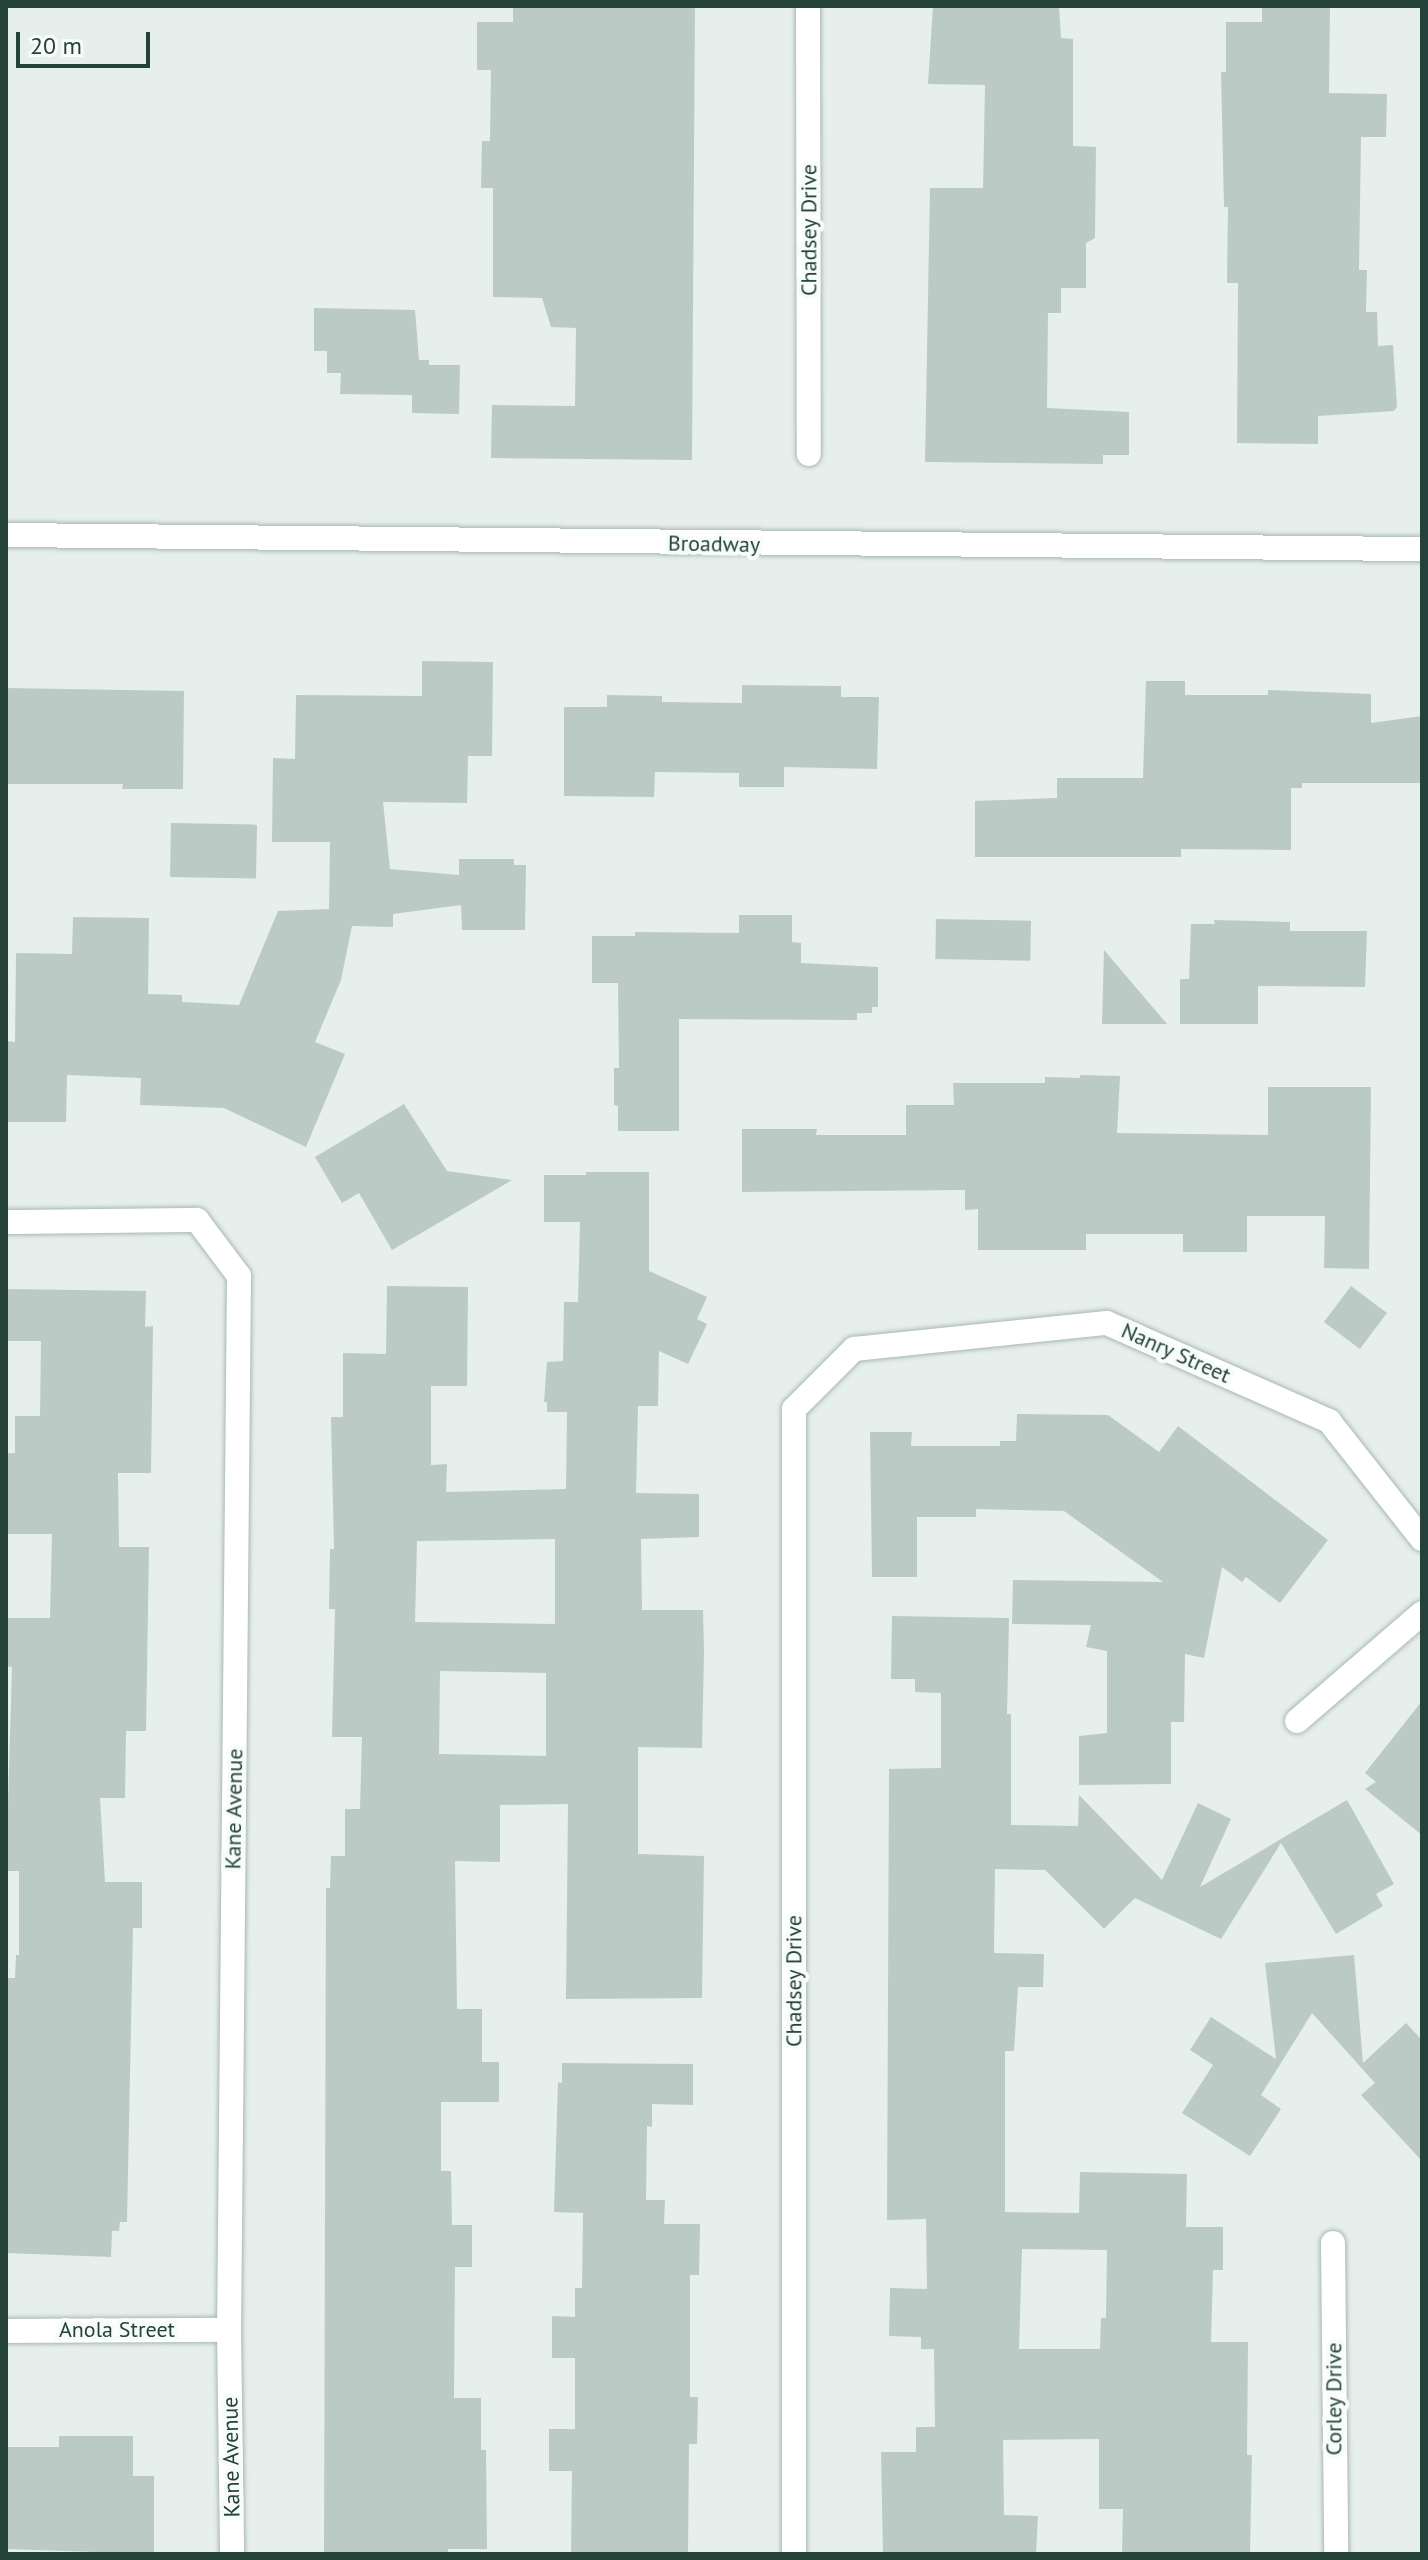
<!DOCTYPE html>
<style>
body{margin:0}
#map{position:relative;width:1428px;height:2560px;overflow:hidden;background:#e6efeb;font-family:"PT Sans",sans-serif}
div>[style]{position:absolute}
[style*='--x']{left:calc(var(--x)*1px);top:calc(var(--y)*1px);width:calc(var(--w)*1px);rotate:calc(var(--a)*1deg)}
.building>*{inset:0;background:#bbcac4;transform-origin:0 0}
.roads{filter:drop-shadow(0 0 2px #a8b8b2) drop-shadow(0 0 2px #a8b8b2)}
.street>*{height:24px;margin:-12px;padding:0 12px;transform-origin:12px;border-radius:12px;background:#fff}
.secondary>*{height:24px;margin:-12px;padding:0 12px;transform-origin:12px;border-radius:12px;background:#fff}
span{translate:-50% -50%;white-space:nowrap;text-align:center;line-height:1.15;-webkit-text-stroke:8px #f7fbf9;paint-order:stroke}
.street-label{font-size:22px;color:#24423a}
.frame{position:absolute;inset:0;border:8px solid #24423a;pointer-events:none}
.scale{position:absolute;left:16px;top:32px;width:134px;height:36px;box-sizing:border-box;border:4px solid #24423a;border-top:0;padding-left:10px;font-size:24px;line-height:28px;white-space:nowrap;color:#24423a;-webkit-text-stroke:6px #f7fbf9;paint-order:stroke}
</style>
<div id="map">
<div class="building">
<div style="clip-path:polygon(513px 6px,695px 6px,692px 460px,491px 458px,492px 405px,575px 406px,576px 328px,551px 327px,542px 298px,493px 297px,493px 188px,481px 188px,482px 141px,490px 141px,491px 70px,477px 70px,477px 22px,513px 22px)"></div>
<div style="clip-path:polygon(933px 6px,1059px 6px,1061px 38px,1073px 39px,1073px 146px,1096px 147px,1095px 238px,1086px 243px,1086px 288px,1061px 288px,1061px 313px,1048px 313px,1047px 408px,1129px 412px,1129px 455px,1103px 455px,1103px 464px,925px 462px,930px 188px,983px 188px,985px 85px,928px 84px)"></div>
<div style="clip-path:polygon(1262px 6px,1330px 6px,1329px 93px,1387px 94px,1386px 137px,1361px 137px,1359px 270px,1367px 270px,1366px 312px,1377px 312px,1378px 346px,1393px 345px,1397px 407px,1394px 411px,1318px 416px,1318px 444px,1237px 443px,1238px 283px,1227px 283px,1228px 207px,1224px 207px,1221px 72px,1226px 72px,1226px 22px,1262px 22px)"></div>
<div style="clip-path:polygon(314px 308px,415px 310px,419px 360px,429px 360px,429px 365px,460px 365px,459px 414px,412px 413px,412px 395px,340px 394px,341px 373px,327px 373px,327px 351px,314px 351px)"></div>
<div style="clip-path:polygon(422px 661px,493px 662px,492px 756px,468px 756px,467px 803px,383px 802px,390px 869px,459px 875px,459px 859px,514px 859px,514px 865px,526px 865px,525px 930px,462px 930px,461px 905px,393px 914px,393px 927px,352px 926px,341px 980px,315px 1042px,345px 1054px,306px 1147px,224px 1108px,140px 1105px,141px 1078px,67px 1075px,66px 1122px,6px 1122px,6px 1041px,15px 1042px,16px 953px,72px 954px,73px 917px,149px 918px,148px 994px,182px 995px,182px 1002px,239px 1005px,278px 911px,329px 909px,330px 842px,272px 842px,273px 758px,295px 759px,296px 695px,422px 696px)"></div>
<div style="clip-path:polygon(1146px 681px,1185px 681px,1185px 695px,1268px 695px,1268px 690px,1371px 694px,1371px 723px,1422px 716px,1422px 783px,1302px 783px,1302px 788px,1291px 788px,1291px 850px,1181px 849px,1181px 857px,975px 857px,975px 801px,1057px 798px,1057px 778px,1143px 778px)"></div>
<div style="clip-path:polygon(742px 685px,841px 686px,841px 697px,879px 697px,877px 769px,784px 767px,784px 787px,739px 787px,739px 773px,655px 772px,654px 797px,564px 796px,564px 707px,607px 707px,607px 695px,662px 696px,662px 702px,742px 703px)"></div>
<div style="clip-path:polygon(6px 688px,184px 691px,183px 789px,122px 789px,123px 784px,6px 784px)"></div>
<div style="left:171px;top:823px;width:86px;height:54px;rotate:1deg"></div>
<div style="clip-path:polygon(739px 915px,792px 915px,792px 942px,801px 943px,801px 963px,878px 967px,878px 1007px,872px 1007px,872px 1013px,857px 1013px,857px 1020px,679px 1019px,679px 1131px,618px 1131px,618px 1106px,614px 1105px,614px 1068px,619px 1068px,618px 983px,592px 983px,592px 936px,635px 936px,635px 932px,739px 933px)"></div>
<div style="left:936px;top:919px;width:95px;height:40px;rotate:1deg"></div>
<div style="clip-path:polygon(1214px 920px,1290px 922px,1290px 931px,1367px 931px,1365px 987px,1258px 986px,1258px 1024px,1180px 1024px,1180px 979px,1189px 979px,1191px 924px,1215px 924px)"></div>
<div style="clip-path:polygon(1104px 950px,1167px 1024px,1102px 1024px)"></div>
<div style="clip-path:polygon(1080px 1075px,1120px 1076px,1117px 1133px,1268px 1135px,1268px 1087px,1371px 1087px,1369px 1269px,1324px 1268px,1325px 1216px,1247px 1216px,1247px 1252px,1183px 1252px,1183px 1234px,1086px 1234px,1086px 1250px,978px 1250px,978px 1209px,965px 1210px,965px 1190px,742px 1192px,742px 1129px,817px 1129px,816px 1135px,906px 1135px,906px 1105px,954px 1105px,953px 1083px,1045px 1083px,1045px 1077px,1080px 1078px)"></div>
<div style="clip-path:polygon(404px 1104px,447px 1171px,512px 1180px,392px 1250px,359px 1193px,342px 1203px,315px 1157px)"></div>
<div style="clip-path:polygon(evenodd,586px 1172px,649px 1172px,649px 1271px,707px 1297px,697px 1319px,707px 1324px,688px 1364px,659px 1351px,658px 1406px,638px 1406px,636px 1493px,699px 1494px,699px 1537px,641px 1539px,642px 1610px,703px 1610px,704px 1652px,702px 1748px,638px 1747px,638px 1854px,704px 1856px,702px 1998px,566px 1999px,568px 1804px,500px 1805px,500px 1862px,455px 1861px,457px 2009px,482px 2009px,482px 2062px,499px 2062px,499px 2102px,441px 2102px,441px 2171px,451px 2171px,452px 2225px,472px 2225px,472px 2267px,455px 2267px,454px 2398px,481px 2398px,481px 2450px,486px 2450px,487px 2549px,448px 2549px,448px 2554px,324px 2554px,326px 1888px,330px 1888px,331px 1856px,345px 1856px,345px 1809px,360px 1809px,362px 1737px,332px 1737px,335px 1609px,329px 1609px,330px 1549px,334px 1549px,331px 1417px,343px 1417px,343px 1353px,386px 1354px,387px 1286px,468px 1287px,467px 1386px,431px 1386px,431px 1465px,447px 1464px,446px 1492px,566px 1489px,567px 1412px,547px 1412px,547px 1402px,544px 1402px,547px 1362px,563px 1361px,564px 1302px,578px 1302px,580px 1222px,544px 1222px,544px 1175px,586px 1175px,586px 1172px,555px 1539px,555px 1624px,415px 1622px,417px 1541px,555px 1539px,586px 1172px,440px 1671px,546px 1673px,546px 1756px,439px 1754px,440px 1671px)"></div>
<div style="left:1351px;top:1286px;width:45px;height:45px;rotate:37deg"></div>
<div style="clip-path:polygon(6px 1289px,146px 1291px,145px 1327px,153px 1326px,151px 1473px,118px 1473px,119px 1547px,149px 1547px,146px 1731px,126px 1731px,125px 1798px,100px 1798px,105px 1882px,142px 1882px,142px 1928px,133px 1928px,127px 2222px,120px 2222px,119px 2231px,112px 2231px,111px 2257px,6px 2253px,6px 1978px,15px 1978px,16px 1955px,19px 1955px,19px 1871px,6px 1871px,12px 1667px,6px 1666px,6px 1618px,50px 1618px,52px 1534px,6px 1534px,6px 1453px,15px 1453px,15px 1416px,40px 1416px,41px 1341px,6px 1341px)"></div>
<div style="clip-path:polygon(1017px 1414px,1108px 1415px,1159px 1452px,1178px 1426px,1328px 1540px,1280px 1603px,1246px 1577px,1242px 1582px,1222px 1567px,1204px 1658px,1185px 1654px,1184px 1722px,1171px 1722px,1171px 1784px,1079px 1785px,1079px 1736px,1107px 1733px,1107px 1651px,1086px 1647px,1091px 1625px,1012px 1624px,1013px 1580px,1163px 1582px,1064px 1511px,976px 1509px,976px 1517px,917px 1517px,917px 1577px,872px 1577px,870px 1432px,912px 1432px,911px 1446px,1000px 1446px,1000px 1441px,1016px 1441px)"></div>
<div style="clip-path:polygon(evenodd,892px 1616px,1009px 1618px,1007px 1714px,1011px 1714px,1011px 1825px,1078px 1826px,1079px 1795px,1162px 1880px,1198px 1803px,1231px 1819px,1200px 1887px,1347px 1800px,1394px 1884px,1376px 1894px,1383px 1906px,1336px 1934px,1281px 1843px,1221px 1939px,1135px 1898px,1104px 1929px,1045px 1870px,995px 1869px,994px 1953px,1044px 1954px,1043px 1987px,1018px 1987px,1014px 2051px,1005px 2051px,1005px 2212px,1079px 2213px,1080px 2172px,1187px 2174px,1186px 2227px,1223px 2227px,1223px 2270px,1213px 2270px,1211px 2342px,1248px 2342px,1247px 2455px,1252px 2455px,1250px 2554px,1122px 2554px,1123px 2509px,1099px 2509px,1099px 2439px,1003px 2440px,1004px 2515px,1038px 2516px,1036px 2554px,883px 2554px,881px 2452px,916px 2452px,916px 2427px,935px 2427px,934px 2349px,921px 2349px,921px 2337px,889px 2336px,890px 2288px,927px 2289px,926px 2219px,887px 2220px,889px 1769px,941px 1768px,941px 1693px,915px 1692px,915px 1679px,891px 1679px,892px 1616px,1022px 2249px,1107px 2250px,1106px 2318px,1101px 2318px,1100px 2349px,1019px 2349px,1022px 2249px)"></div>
<div style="clip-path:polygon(1422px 1701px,1422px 1835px,1365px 1789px,1376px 1782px,1365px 1773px)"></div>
<div style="clip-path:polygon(1354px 1955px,1363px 2063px,1406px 2023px,1422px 2040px,1422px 2161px,1361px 2095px,1375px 2083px,1312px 2013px,1261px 2095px,1281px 2109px,1250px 2156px,1182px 2113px,1213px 2065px,1190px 2050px,1211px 2017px,1276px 2059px,1265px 1963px)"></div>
<div style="clip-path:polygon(562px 2063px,693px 2064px,693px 2105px,652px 2104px,652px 2127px,647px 2126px,646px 2200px,665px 2200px,664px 2224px,700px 2224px,699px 2275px,690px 2275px,690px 2397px,698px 2397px,697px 2444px,689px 2444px,688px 2554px,571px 2554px,572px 2471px,549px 2471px,549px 2429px,575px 2429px,575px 2358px,552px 2358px,552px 2316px,575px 2317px,575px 2288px,582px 2288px,583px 2213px,554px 2212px,558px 2082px,562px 2083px)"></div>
<div style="clip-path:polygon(59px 2436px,133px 2436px,133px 2476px,154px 2476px,154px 2554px,6px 2549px,6px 2447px,59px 2447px)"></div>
</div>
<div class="roads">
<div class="street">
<div style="--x:808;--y:6;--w:448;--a:89.9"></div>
<div style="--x:6;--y:1222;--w:191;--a:-0.6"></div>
<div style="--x:197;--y:1220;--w:70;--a:53.1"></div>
<div style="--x:239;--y:1276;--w:1054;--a:90.54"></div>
<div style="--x:229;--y:2330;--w:224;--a:89.2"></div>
<div style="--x:1297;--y:1721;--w:165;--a:-40.8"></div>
<div style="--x:1333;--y:2243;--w:311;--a:89.4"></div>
<div style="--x:6;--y:2331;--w:223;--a:-0.3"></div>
<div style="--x:794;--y:2554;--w:1145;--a:-90"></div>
<div style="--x:794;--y:1409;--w:85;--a:-45"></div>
<div style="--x:854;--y:1349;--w:254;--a:-5.9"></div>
<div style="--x:1107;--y:1323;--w:243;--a:23.8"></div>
<div style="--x:1329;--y:1421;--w:150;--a:51.8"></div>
</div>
<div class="secondary">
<div style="--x:6;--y:535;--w:1416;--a:0.57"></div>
</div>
</div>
<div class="street-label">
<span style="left:809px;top:230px;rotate:-90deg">Chadsey Drive</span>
<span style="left:714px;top:544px;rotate:1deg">Broadway</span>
<span style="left:1176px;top:1353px;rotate:24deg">Nanry Street</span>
<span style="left:234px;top:1809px;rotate:-89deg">Kane Avenue</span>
<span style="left:794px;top:1981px;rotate:-90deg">Chadsey Drive</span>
<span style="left:117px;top:2330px">Anola Street</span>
<span style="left:1334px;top:2399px;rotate:-90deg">Corley Drive</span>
<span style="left:231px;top:2457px;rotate:-91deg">Kane Avenue</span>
</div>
<div class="frame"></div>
<div class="scale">20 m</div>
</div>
